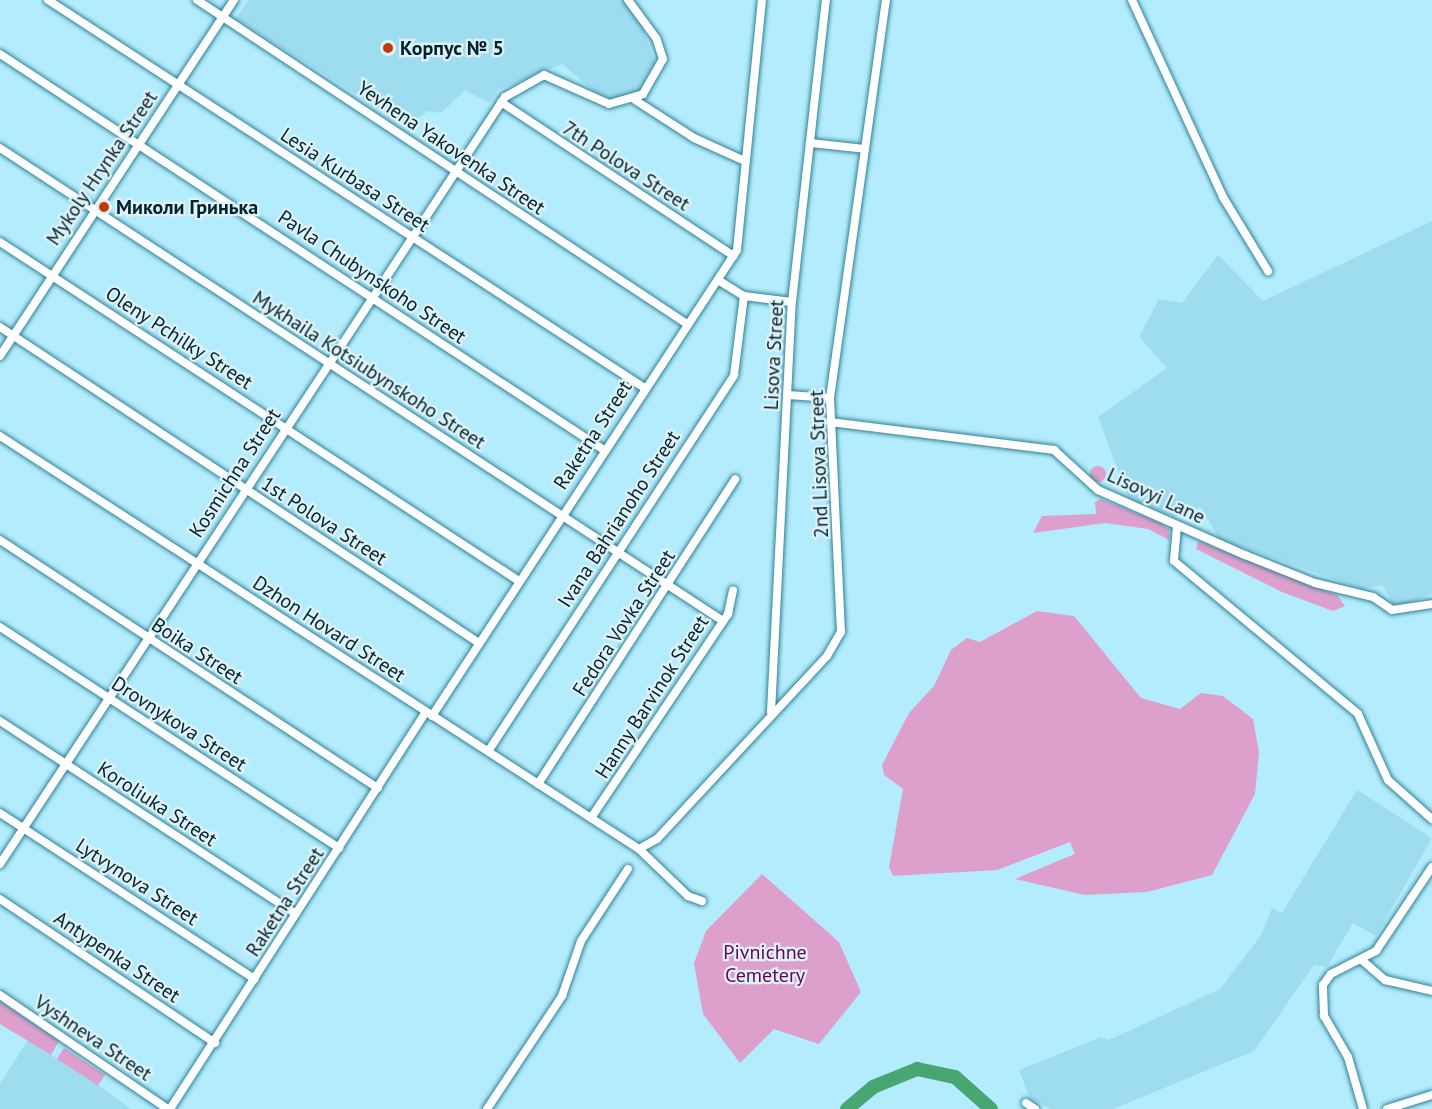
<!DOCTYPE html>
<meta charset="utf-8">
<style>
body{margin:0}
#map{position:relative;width:1432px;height:1109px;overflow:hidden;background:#b3ecfd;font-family:"PT Sans",sans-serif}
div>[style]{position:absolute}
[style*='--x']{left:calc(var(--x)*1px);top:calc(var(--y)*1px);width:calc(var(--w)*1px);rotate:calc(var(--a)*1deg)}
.built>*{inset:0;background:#9eddef}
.green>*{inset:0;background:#dda0cc;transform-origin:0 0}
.round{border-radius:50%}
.river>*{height:14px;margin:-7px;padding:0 7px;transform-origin:7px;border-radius:7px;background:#48a673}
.roads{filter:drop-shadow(0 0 2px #308296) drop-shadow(0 0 2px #308296)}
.minor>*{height:8px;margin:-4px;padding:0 4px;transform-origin:4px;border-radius:4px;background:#fff}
.dots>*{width:16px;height:16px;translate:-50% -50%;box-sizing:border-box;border:3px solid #e0f2f8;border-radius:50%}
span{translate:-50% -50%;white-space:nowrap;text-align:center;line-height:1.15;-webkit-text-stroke:4.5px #e0f2f8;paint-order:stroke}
.poi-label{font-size:20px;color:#01242c;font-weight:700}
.left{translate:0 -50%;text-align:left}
.street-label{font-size:20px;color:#01242c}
.park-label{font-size:20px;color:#650455}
</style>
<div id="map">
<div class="built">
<div style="clip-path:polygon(248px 0,624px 0,642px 25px,657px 69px,637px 95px,613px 99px,596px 93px,562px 64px,498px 90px,489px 103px,465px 90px,441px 113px,427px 111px,409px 127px,236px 19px)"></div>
<div style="clip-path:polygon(1432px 221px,1432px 594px,1395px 609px,1383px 585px,1362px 589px,1219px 539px,1201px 507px,1174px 517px,1129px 500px,1098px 417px,1167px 368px,1139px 337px,1159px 299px,1182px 303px,1218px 255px,1263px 301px)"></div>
<div style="clip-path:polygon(1357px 790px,1432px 838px,1376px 936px,1353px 923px,1327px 967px,1314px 965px,1254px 1051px,1113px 1109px,1051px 1109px,1030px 1098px,1019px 1070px,1101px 1037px,1109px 1040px,1220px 989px,1262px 934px,1272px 908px,1282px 913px)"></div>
<div style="clip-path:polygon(28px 1040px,95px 1083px,131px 1109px,0 1109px,0 1084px)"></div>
</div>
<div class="green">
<div class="round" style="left:1090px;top:466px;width:16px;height:16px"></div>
<div style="clip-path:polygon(1101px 499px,1160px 523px,1169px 529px,1169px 540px,1148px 529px,1105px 523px,1033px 533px,1042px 516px,1096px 514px,1095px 502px)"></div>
<div style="clip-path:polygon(1198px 541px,1337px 595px,1345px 606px,1333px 611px,1282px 592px,1196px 549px)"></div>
<div style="clip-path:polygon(1037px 611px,1074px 616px,1141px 698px,1180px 709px,1201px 693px,1223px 696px,1253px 719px,1259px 752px,1255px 794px,1212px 875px,1147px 892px,1085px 895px,1015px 879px,1075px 854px,1070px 842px,997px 870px,893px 876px,889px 867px,903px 789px,884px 775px,882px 765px,909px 713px,934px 686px,951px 650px,967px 638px,980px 642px)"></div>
<div style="clip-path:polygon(762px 874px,839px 942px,861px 992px,819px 1044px,774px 1029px,740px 1063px,703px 1014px,694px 963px,706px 931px)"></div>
<div style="clip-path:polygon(0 1001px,59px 1041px,51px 1055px,0 1024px)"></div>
<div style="left:64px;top:1048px;width:49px;height:13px;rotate:33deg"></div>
</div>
<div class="river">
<div style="--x:847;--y:1109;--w:34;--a:-40"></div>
<div style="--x:873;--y:1087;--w:48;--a:-22.2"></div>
<div style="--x:917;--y:1069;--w:39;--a:12"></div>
<div style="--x:955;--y:1077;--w:48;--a:41.6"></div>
</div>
<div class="roads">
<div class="minor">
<div style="--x:48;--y:0;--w:710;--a:33.04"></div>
<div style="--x:197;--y:0;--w:587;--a:33.47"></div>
<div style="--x:1132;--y:0;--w:217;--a:65.2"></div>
<div style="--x:1223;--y:197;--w:87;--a:58.7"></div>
<div style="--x:0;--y:54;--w:722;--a:33.25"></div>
<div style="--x:635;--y:100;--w:70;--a:32.8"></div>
<div style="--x:694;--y:138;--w:56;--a:24.3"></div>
<div style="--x:501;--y:102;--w:279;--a:33.5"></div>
<div style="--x:810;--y:143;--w:55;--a:6.2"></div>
<div style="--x:0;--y:148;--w:860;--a:33.19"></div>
<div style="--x:0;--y:242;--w:620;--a:33.15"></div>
<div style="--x:718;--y:280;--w:31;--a:32"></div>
<div style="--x:744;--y:296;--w:48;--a:7.1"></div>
<div style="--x:0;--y:327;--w:574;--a:33.41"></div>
<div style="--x:0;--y:356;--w:426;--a:-56.7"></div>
<div style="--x:788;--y:395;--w:42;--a:4.1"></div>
<div style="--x:830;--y:422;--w:226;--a:7.1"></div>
<div style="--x:1054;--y:450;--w:59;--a:42.3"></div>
<div style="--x:1098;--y:490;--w:161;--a:23.9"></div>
<div style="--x:1245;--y:555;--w:75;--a:21.8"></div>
<div style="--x:1315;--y:583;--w:60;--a:13.6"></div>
<div style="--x:1373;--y:597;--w:23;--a:34"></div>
<div style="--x:1392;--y:610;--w:40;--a:-8.5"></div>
<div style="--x:0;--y:436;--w:761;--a:32.88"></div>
<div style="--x:639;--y:849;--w:68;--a:43.8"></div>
<div style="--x:688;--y:896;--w:15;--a:20"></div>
<div style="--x:1177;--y:526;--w:35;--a:95"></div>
<div style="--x:1174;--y:561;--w:239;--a:39.7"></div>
<div style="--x:1358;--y:714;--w:72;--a:65.6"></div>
<div style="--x:1388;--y:780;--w:59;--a:41.6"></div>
<div style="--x:0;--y:540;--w:452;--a:33.3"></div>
<div style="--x:0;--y:627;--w:405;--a:33.1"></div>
<div style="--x:771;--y:712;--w:411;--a:-87.1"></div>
<div style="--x:792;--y:302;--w:304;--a:-83.6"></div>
<div style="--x:432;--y:716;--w:557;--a:-56.79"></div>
<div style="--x:737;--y:250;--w:251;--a:-84.3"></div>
<div style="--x:0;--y:721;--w:353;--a:33.1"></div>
<div style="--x:489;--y:750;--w:448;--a:-56.8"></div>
<div style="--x:734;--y:375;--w:80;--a:-82.8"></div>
<div style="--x:538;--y:784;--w:363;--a:-57.1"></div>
<div style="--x:0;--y:813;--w:304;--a:33.1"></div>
<div style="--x:591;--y:818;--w:246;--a:-56.1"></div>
<div style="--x:728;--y:614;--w:24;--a:-78"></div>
<div style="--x:639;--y:849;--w:21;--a:-29"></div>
<div style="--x:657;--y:839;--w:250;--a:-47.1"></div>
<div style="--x:827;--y:656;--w:28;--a:-60"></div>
<div style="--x:841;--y:632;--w:234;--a:-92.7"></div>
<div style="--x:830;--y:398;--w:402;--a:-82"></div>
<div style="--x:0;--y:864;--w:918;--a:-56.64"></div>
<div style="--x:505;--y:97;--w:45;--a:-29.4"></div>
<div style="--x:544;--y:75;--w:71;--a:24"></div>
<div style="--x:609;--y:104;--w:35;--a:-16"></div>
<div style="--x:643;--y:94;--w:40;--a:-60.3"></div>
<div style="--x:663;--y:59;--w:22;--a:-108"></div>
<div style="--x:656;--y:38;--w:47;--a:-126.4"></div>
<div style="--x:0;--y:899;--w:259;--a:33.8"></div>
<div style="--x:1363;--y:961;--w:29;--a:41"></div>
<div style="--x:1385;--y:980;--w:48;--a:13.2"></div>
<div style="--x:0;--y:995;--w:203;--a:34.2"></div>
<div style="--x:1026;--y:1103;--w:11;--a:34"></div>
<div style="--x:170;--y:1109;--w:472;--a:-57.2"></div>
<div style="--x:487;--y:1109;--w:136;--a:-56.4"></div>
<div style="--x:562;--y:996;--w:58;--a:-70.9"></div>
<div style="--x:581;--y:941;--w:86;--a:-56.9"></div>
<div style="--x:1363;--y:1109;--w:54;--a:-106.1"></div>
<div style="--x:1348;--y:1057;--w:48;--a:-120.3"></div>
<div style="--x:1324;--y:1016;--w:31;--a:-92"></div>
<div style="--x:1323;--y:985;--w:14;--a:-54"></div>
<div style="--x:1331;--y:974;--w:51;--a:-27.1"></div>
<div style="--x:1376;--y:951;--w:101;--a:-56.3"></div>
<div style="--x:1387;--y:1109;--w:47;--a:-17.3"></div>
</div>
</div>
<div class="dots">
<div style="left:388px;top:48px;background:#c23a06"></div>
<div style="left:104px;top:207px;background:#c23a06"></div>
</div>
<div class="poi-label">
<span class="left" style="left:400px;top:48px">Корпус № 5</span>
<span class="left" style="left:116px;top:207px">Миколи Гринька</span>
</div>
<div class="street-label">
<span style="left:451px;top:148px;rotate:34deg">Yevhena Yakovenka Street</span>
<span style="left:626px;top:166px;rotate:33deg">7th Polova Street</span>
<span style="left:102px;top:168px;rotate:-56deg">Mykoly Hrynka Street</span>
<span style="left:355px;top:180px;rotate:33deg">Lesia Kurbasa Street</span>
<span style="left:372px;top:277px;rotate:34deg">Pavla Chubynskoho Street</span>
<span style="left:179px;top:338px;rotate:33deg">Oleny Pchilky Street</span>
<span style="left:774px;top:355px;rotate:-87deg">Lisova Street</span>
<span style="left:369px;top:370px;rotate:33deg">Mykhaila Kotsiubynskoho Street</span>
<span style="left:593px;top:435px;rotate:-57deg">Raketna Street</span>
<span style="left:819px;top:464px;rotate:-92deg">2nd Lisova Street</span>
<span style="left:235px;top:473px;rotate:-57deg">Kosmichna Street</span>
<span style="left:1156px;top:496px;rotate:25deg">Lisovyi Lane</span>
<span style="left:619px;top:519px;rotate:-57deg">Ivana Bahrianoho Street</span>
<span style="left:324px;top:521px;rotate:33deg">1st Polova Street</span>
<span style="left:624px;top:623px;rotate:-57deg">Fedora Vovka Street</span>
<span style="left:329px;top:629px;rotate:33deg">Dzhon Hovard Street</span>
<span style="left:197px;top:651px;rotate:33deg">Boika Street</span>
<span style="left:652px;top:697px;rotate:-57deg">Hanny Barvinok Street</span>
<span style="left:179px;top:724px;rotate:33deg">Drovnykova Street</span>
<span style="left:157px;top:804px;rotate:33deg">Koroliuka Street</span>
<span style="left:137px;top:882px;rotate:33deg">Lytvynova Street</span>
<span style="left:285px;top:902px;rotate:-57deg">Raketna Street</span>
<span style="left:117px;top:957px;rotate:34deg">Antypenka Street</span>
<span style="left:93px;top:1038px;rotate:34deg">Vyshneva Street</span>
</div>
<div class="park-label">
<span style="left:765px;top:964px">Pivnichne<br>Cemetery</span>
</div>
</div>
